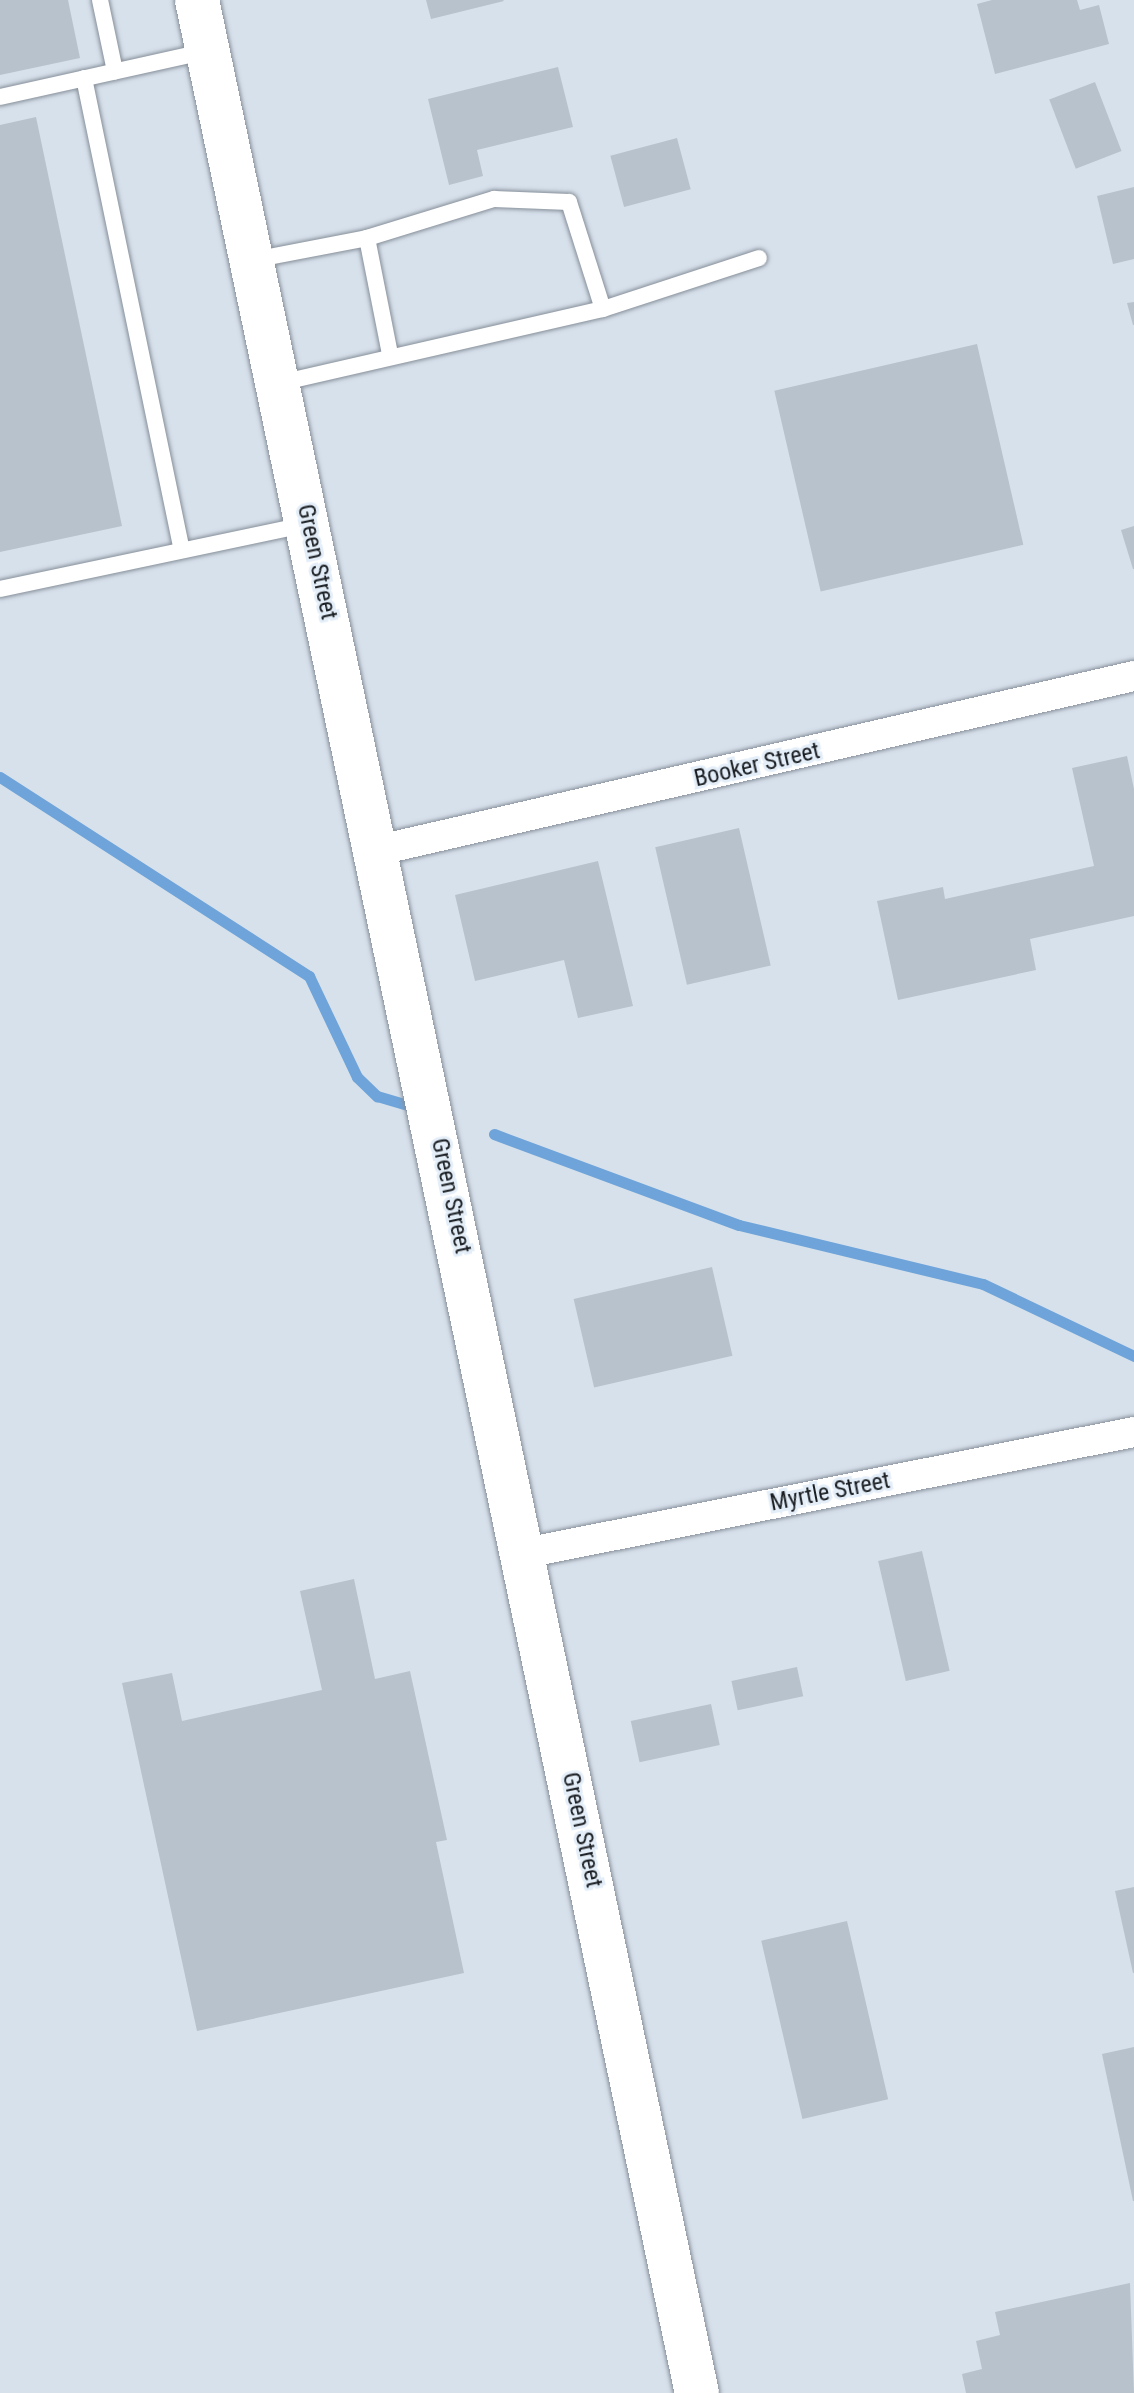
<!DOCTYPE html>
<style>
body{margin:0}
#map{position:relative;width:1134px;height:2393px;overflow:hidden;background:#d7e1ec;font-family:"Roboto Condensed",sans-serif}
div>[style]{position:absolute}
[style*='--x']{left:calc(var(--x)*1px);top:calc(var(--y)*1px);width:calc(var(--w)*1px);rotate:calc(var(--a)*1deg)}
.stream>*{height:11px;margin:-5.5px;padding:0 5.5px;transform-origin:5.5px;border-radius:5.5px;background:#6ea4d9}
.building>*{inset:0;background:#b7c2cc;transform-origin:0 0}
.roads{filter:drop-shadow(0 0 2px #868f99) drop-shadow(0 0 2px #868f99)}
.lane>*{height:16px;margin:-8px;padding:0 8px;transform-origin:8px;border-radius:8px;background:#fff}
.street>*{height:30px;margin:-15px;padding:0 15px;transform-origin:15px;border-radius:15px;background:#fff}
.secondary>*{height:44px;margin:-22px;padding:0 22px;transform-origin:22px;border-radius:22px;background:#fff}
span{translate:-50% -50%;white-space:nowrap;text-align:center;line-height:1.15;-webkit-text-stroke:6px #e4eef9;paint-order:stroke}
.street-label{font-size:24px;color:#1a1e22}
</style>
<div id="map">
<div class="stream">
<div style="--x:0;--y:777;--w:368;--a:32.8"></div>
<div style="--x:309;--y:976;--w:112;--a:64.6"></div>
<div style="--x:357;--y:1077;--w:28;--a:44"></div>
<div style="--x:377;--y:1096;--w:46;--a:16.5"></div>
<div style="--x:494;--y:1134;--w:261;--a:20.4"></div>
<div style="--x:739;--y:1225;--w:251;--a:13.6"></div>
<div style="--x:983;--y:1284;--w:167;--a:25.5"></div>
</div>
<div class="building">
<div style="clip-path:polygon(0 0,68px 0,80px 58px,0 75px)"></div>
<div style="clip-path:polygon(426px 0,503px 0,504px 1px,431px 19px)"></div>
<div style="clip-path:polygon(992px 0,1077px 0,1080px 10px,1099px 5px,1109px 44px,995px 74px,977px 4px)"></div>
<div style="clip-path:polygon(558px 67px,573px 127px,477px 150px,483px 176px,449px 185px,428px 99px)"></div>
<div style="left:1095px;top:82px;width:74px;height:49px;rotate:69deg"></div>
<div style="clip-path:polygon(36px 117px,122px 526px,0 552px,0 125px)"></div>
<div style="left:677px;top:138px;width:53px;height:69px;rotate:75deg"></div>
<div style="clip-path:polygon(1134px 187px,1134px 259px,1113px 264px,1097px 196px)"></div>
<div style="clip-path:polygon(1134px 302px,1134px 325px,1133px 325px,1127px 303px)"></div>
<div style="left:977px;top:344px;width:206px;height:208px;rotate:77deg"></div>
<div style="clip-path:polygon(1134px 526px,1134px 569px,1133px 569px,1121px 530px)"></div>
<div style="clip-path:polygon(1127px 756px,1134px 789px,1134px 916px,1030px 939px,1036px 970px,898px 1000px,877px 901px,943px 887px,945px 899px,1094px 866px,1072px 768px)"></div>
<div style="left:739px;top:828px;width:141px;height:86px;rotate:77deg"></div>
<div style="clip-path:polygon(598px 861px,633px 1006px,578px 1018px,564px 960px,475px 981px,455px 895px)"></div>
<div style="left:712px;top:1267px;width:91px;height:142px;rotate:77deg"></div>
<div style="left:922px;top:1551px;width:123px;height:45px;rotate:77deg"></div>
<div style="clip-path:polygon(354px 1579px,375px 1679px,410px 1671px,447px 1840px,436px 1842px,464px 1973px,197px 2031px,122px 1683px,172px 1673px,182px 1721px,322px 1690px,300px 1591px)"></div>
<div style="left:797px;top:1667px;width:30px;height:67px;rotate:78deg"></div>
<div style="left:711px;top:1704px;width:42px;height:82px;rotate:78deg"></div>
<div style="clip-path:polygon(1134px 1887px,1134px 1973px,1133px 1973px,1115px 1891px)"></div>
<div style="left:847px;top:1921px;width:183px;height:88px;rotate:77deg"></div>
<div style="clip-path:polygon(1134px 2047px,1134px 2201px,1133px 2201px,1102px 2054px)"></div>
<div style="clip-path:polygon(1130px 2283px,1134px 2393px,966px 2393px,962px 2374px,982px 2369px,976px 2341px,1000px 2335px,995px 2312px)"></div>
</div>
<div class="roads">
<div class="lane">
<div style="--x:100;--y:0;--w:73;--a:78.1"></div>
<div style="--x:84;--y:78;--w:482;--a:78.3"></div>
<div style="--x:0;--y:97;--w:212;--a:-12.5"></div>
<div style="--x:367;--y:238;--w:133;--a:-17.1"></div>
<div style="--x:494;--y:199;--w:75;--a:2.3"></div>
<div style="--x:569;--y:202;--w:112;--a:72.4"></div>
<div style="--x:253;--y:260;--w:116;--a:-10.9"></div>
<div style="--x:367;--y:238;--w:118;--a:78.8"></div>
<div style="--x:280;--y:383;--w:331;--a:-12.9"></div>
<div style="--x:603;--y:309;--w:164;--a:-18.1"></div>
<div style="--x:0;--y:589;--w:311;--a:-11.9"></div>
</div>
<div class="street">
<div style="--x:379;--y:850;--w:775;--a:-12.98"></div>
<div style="--x:525;--y:1553;--w:621;--a:-11.24"></div>
</div>
<div class="secondary">
<div style="--x:197;--y:0;--w:2445;--a:78.2"></div>
</div>
</div>
<div class="street-label">
<span style="left:317px;top:562px;rotate:78deg">Green Street</span>
<span style="left:757px;top:765px;rotate:-13deg">Booker Street</span>
<span style="left:451px;top:1196px;rotate:78deg">Green Street</span>
<span style="left:830px;top:1492px;rotate:-11deg">Myrtle Street</span>
<span style="left:582px;top:1830px;rotate:78deg">Green Street</span>
</div>
</div>
